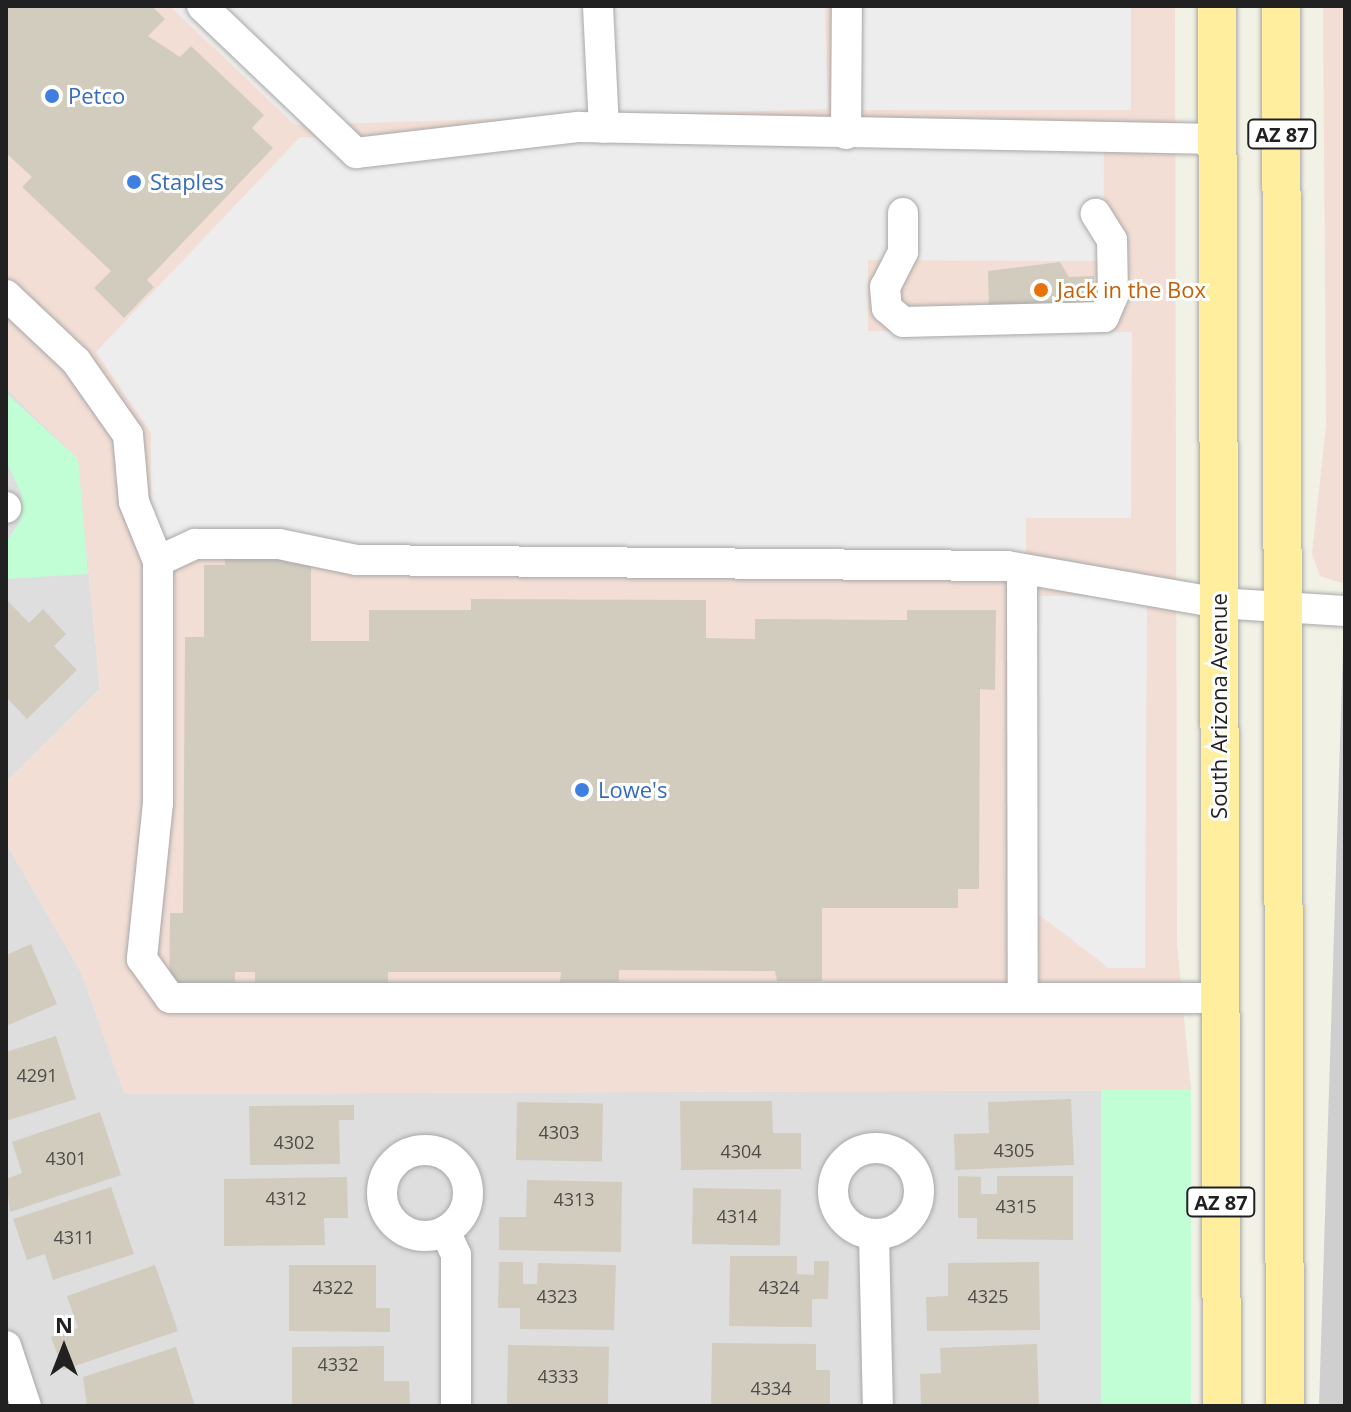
<!DOCTYPE html>
<style>
body{margin:0}
#map{position:relative;width:1351px;height:1412px;overflow:hidden;background:#f2f1e6;font-family:"Open Sans",sans-serif}
div>[style]{position:absolute}
[style*='--x']{left:calc(var(--x)*1px);top:calc(var(--y)*1px);width:calc(var(--w)*1px);rotate:calc(var(--a)*1deg)}
.residential>*{inset:0;background:#dfdede}
.commercial>*{inset:0;background:#f3ded5}
.religious>*{inset:0;background:#cfcfcf}
.park>*{inset:0;background:#c1fed6;transform-origin:0 0}
.parking>*{inset:0;background:#ededed;transform-origin:0 0}
.building>*{inset:0;background:#d2ccbf;transform-origin:0 0}
.roads{filter:drop-shadow(0 0 2px #a8a8a8) drop-shadow(0 0 2px #a8a8a8)}
.minor>*{height:30px;margin:-15px;padding:0 15px;transform-origin:15px;border-radius:15px;background:#fff}
.minor>.ring{margin:-15px;padding:0;box-sizing:content-box;background:none;border:30px solid #fff;border-radius:50%}
.major>*{height:38px;margin:-19px;padding:0 19px;transform-origin:19px;border-radius:19px;background:#ffee9e}
.dots>*{width:22px;height:22px;translate:-50% -50%;box-sizing:border-box;border:4px solid #fff;border-radius:50%}
span{translate:-50% -50%;white-space:nowrap;text-align:center;line-height:1.15;-webkit-text-stroke:6px #fff;paint-order:stroke}
.number-label{font-size:18px;color:#4d4c48}
.number-label span{-webkit-text-stroke-width:0}
.shield-label span{padding:2px 6px;background:#fff;border:2px solid;border-radius:6px;-webkit-text-stroke-width:0}
.shield-label{font-size:20px;color:#212121;font-weight:700}
.shop-label{font-size:22px;color:#366cbe}
.left{translate:0 -50%;text-align:left}
.food-label{font-size:22px;color:#c56008}
.street-label{font-size:22px;color:#212121}
.frame{position:absolute;inset:0;border:8px solid #212121;pointer-events:none}
.north{position:absolute;left:24px;top:1308px;width:80px;height:80px;-webkit-text-stroke:6px #fff;paint-order:stroke;rotate:0deg;font-size:22px;font-weight:700;line-height:32px;text-align:center;color:#212121}
.north::after{content:'';display:block;margin:auto;width:28px;height:36px;background:#212121;clip-path:polygon(50% 0,100% 100%,50% 72%,0 100%)}
</style>
<div id="map">
<div class="residential">
<div style="clip-path:polygon(6px 387px,78px 459px,100px 689px,6px 782px)"></div>
<div style="clip-path:polygon(6px 843px,81px 972px,125px 1094px,1191px 1090px,1189px 1406px,6px 1406px)"></div>
</div>
<div class="commercial">
<div style="clip-path:polygon(6px 6px,1175px 6px,1177px 942px,1191px 1090px,124px 1094px,81px 972px,6px 843px,6px 782px,100px 689px,78px 459px,6px 388px)"></div>
<div style="clip-path:polygon(1323px 6px,1345px 6px,1345px 584px,1320px 576px,1312px 554px,1326px 425px)"></div>
</div>
<div class="religious">
<div style="clip-path:polygon(1343px 648px,1345px 1406px,1319px 1406px)"></div>
</div>
<div class="park">
<div style="clip-path:polygon(6px 393px,78px 459px,88px 574px,6px 579px,6px 542px,20px 521px,22px 495px,6px 461px)"></div>
<div style="left:1101px;top:1090px;width:90px;height:316px"></div>
</div>
<div class="parking">
<div style="clip-path:polygon(170px 6px,825px 6px,828px 109px,295px 125px)"></div>
<div style="left:849px;top:6px;width:282px;height:104px"></div>
<div style="clip-path:polygon(300px 137px,1104px 141px,1103px 261px,868px 260px,868px 331px,1132px 332px,1131px 518px,1026px 518px,1026px 553px,151px 549px,151px 433px,96px 352px)"></div>
<div style="clip-path:polygon(1035px 596px,1147px 596px,1145px 968px,1109px 968px,1034px 911px)"></div>
</div>
<div class="building">
<div style="clip-path:polygon(6px 6px,152px 6px,165px 19px,148px 36px,180px 57px,191px 46px,264px 115px,252px 128px,273px 148px,147px 280px,154px 287px,124px 318px,94px 288px,111px 271px,22px 187px,32px 177px,6px 153px)"></div>
<div style="clip-path:polygon(1060px 262px,1069px 277px,1094px 276px,1094px 303px,989px 310px,988px 271px)"></div>
<div style="clip-path:polygon(225px 551px,288px 552px,288px 563px,311px 563px,311px 641px,369px 641px,369px 610px,471px 610px,471px 599px,706px 600px,706px 638px,755px 639px,755px 619px,907px 620px,907px 610px,996px 610px,995px 690px,980px 689px,979px 889px,958px 889px,958px 908px,822px 908px,822px 981px,777px 981px,775px 971px,619px 970px,619px 982px,560px 982px,561px 972px,388px 972px,388px 987px,255px 986px,255px 972px,235px 972px,235px 988px,169px 988px,170px 913px,183px 913px,185px 637px,204px 637px,204px 565px,225px 565px)"></div>
<div style="clip-path:polygon(6px 599px,29px 623px,43px 609px,66px 634px,54px 646px,77px 670px,27px 719px,6px 697px)"></div>
<div style="clip-path:polygon(31px 944px,57px 1004px,6px 1026px,6px 955px)"></div>
<div style="clip-path:polygon(56px 1036px,76px 1099px,6px 1121px,6px 1052px)"></div>
<div style="clip-path:polygon(1071px 1099px,1074px 1165px,955px 1170px,954px 1134px,989px 1133px,988px 1102px)"></div>
<div style="clip-path:polygon(680px 1101px,772px 1101px,773px 1133px,801px 1133px,801px 1169px,681px 1170px)"></div>
<div style="left:517px;top:1102px;width:86px;height:58px;rotate:1deg"></div>
<div style="clip-path:polygon(354px 1105px,354px 1120px,339px 1120px,340px 1164px,250px 1165px,249px 1106px)"></div>
<div style="clip-path:polygon(100px 1112px,121px 1175px,10px 1212px,6px 1179px,22px 1173px,12px 1142px)"></div>
<div style="clip-path:polygon(958px 1176px,981px 1177px,981px 1194px,997px 1194px,997px 1176px,1073px 1176px,1073px 1240px,977px 1239px,977px 1218px,958px 1218px)"></div>
<div style="clip-path:polygon(347px 1177px,348px 1218px,324px 1218px,325px 1245px,224px 1246px,224px 1179px)"></div>
<div style="clip-path:polygon(527px 1180px,622px 1182px,621px 1252px,499px 1250px,499px 1217px,526px 1217px)"></div>
<div style="clip-path:polygon(111px 1187px,134px 1254px,53px 1280px,45px 1254px,27px 1260px,13px 1219px)"></div>
<div style="left:693px;top:1188px;width:88px;height:56px;rotate:1deg"></div>
<div style="clip-path:polygon(730px 1256px,797px 1256px,797px 1274px,814px 1275px,814px 1261px,829px 1261px,828px 1299px,812px 1299px,812px 1327px,729px 1326px)"></div>
<div style="clip-path:polygon(499px 1262px,523px 1262px,523px 1284px,537px 1284px,538px 1263px,616px 1265px,614px 1330px,520px 1329px,520px 1308px,498px 1308px)"></div>
<div style="clip-path:polygon(1039px 1262px,1040px 1330px,927px 1331px,926px 1297px,948px 1296px,948px 1263px)"></div>
<div style="clip-path:polygon(155px 1265px,178px 1331px,63px 1370px,51px 1337px,78px 1328px,67px 1296px)"></div>
<div style="clip-path:polygon(289px 1265px,376px 1265px,376px 1308px,390px 1308px,390px 1332px,289px 1331px)"></div>
<div style="clip-path:polygon(712px 1343px,816px 1344px,816px 1370px,830px 1370px,830px 1406px,711px 1406px)"></div>
<div style="clip-path:polygon(1037px 1344px,1039px 1406px,921px 1406px,920px 1374px,941px 1373px,940px 1348px)"></div>
<div style="left:508px;top:1345px;width:101px;height:61px;rotate:1deg"></div>
<div style="clip-path:polygon(384px 1346px,384px 1381px,409px 1381px,410px 1406px,292px 1406px,292px 1347px)"></div>
<div style="clip-path:polygon(176px 1347px,195px 1406px,87px 1406px,83px 1377px)"></div>
</div>
<div class="roads">
<div class="minor">
<div style="--x:202;--y:6;--w:213;--a:43.7"></div>
<div style="--x:356;--y:153;--w:225;--a:-6.7"></div>
<div style="--x:579;--y:127;--w:639;--a:1.08"></div>
<div style="--x:598;--y:6;--w:122;--a:87.2"></div>
<div style="--x:846;--y:134;--w:128;--a:-89.6"></div>
<div style="--x:903;--y:213;--w:39;--a:90"></div>
<div style="--x:903;--y:252;--w:39;--a:117"></div>
<div style="--x:885;--y:287;--w:21;--a:85"></div>
<div style="--x:887;--y:308;--w:21;--a:41"></div>
<div style="--x:903;--y:322;--w:201;--a:-1.4"></div>
<div style="--x:1104;--y:317;--w:23;--a:-67"></div>
<div style="--x:1113;--y:296;--w:56;--a:-91"></div>
<div style="--x:1112;--y:240;--w:31;--a:-122"></div>
<div style="--x:6;--y:295;--w:96;--a:43.3"></div>
<div style="--x:76;--y:361;--w:90;--a:54.9"></div>
<div style="--x:128;--y:435;--w:67;--a:84.9"></div>
<div style="--x:134;--y:502;--w:64;--a:67.9"></div>
<div style="--x:158;--y:561;--w:242;--a:90"></div>
<div style="--x:158;--y:803;--w:157;--a:95.9"></div>
<div style="--x:142;--y:959;--w:48;--a:54.3"></div>
<div style="--x:170;--y:998;--w:1049;--a:0"></div>
<div style="--x:6;--y:507;--w:1;--a:90"></div>
<div style="--x:158;--y:561;--w:41;--a:-24.7"></div>
<div style="--x:195;--y:544;--w:84;--a:0"></div>
<div style="--x:279;--y:544;--w:79;--a:11.7"></div>
<div style="--x:356;--y:560;--w:651;--a:0.53"></div>
<div style="--x:1007;--y:566;--w:214;--a:9.9"></div>
<div style="--x:1218;--y:603;--w:127;--a:3.6"></div>
<div style="--x:1022;--y:569;--w:429;--a:89.9"></div>
<div class="ring" style="left:833px;top:1148px;width:56px;height:56px"></div>
<div class="ring" style="left:382px;top:1150px;width:56px;height:56px"></div>
<div style="--x:445;--y:1231;--w:26;--a:65"></div>
<div style="--x:456;--y:1255;--w:151;--a:90"></div>
<div style="--x:874;--y:1235;--w:171;--a:88.7"></div>
<div style="--x:6;--y:1346;--w:63;--a:71.6"></div>
</div>
<div class="major">
<div style="--x:1217;--y:6;--w:1400;--a:89.8"></div>
<div style="--x:1281;--y:6;--w:1400;--a:89.84"></div>
</div>
</div>
<div class="dots">
<div style="left:52px;top:96px;background:#3f7fe0"></div>
<div style="left:134px;top:182px;background:#3f7fe0"></div>
<div style="left:1041px;top:290px;background:#e8710a"></div>
<div style="left:582px;top:790px;background:#3f7fe0"></div>
</div>
<div class="number-label">
<span style="left:37px;top:1075px">4291</span>
<span style="left:559px;top:1132px">4303</span>
<span style="left:294px;top:1142px">4302</span>
<span style="left:1014px;top:1150px">4305</span>
<span style="left:741px;top:1151px">4304</span>
<span style="left:66px;top:1158px">4301</span>
<span style="left:286px;top:1198px">4312</span>
<span style="left:574px;top:1199px">4313</span>
<span style="left:1016px;top:1206px">4315</span>
<span style="left:737px;top:1216px">4314</span>
<span style="left:74px;top:1237px">4311</span>
<span style="left:333px;top:1287px">4322</span>
<span style="left:779px;top:1287px">4324</span>
<span style="left:557px;top:1296px">4323</span>
<span style="left:988px;top:1296px">4325</span>
<span style="left:338px;top:1364px">4332</span>
<span style="left:558px;top:1376px">4333</span>
<span style="left:771px;top:1388px">4334</span>
</div>
<div class="shield-label">
<span style="left:1282px;top:134px">AZ 87</span>
<span style="left:1221px;top:1202px">AZ 87</span>
</div>
<div class="shop-label">
<span class="left" style="left:68px;top:96px">Petco</span>
<span class="left" style="left:150px;top:182px">Staples</span>
<span class="left" style="left:598px;top:790px">Lowe's</span>
</div>
<div class="food-label">
<span class="left" style="left:1057px;top:290px">Jack in the Box</span>
</div>
<div class="street-label">
<span style="left:1219px;top:706px;rotate:-90deg">South Arizona Avenue</span>
</div>
<div class="frame"></div>
<div class="north">N</div>
</div>
